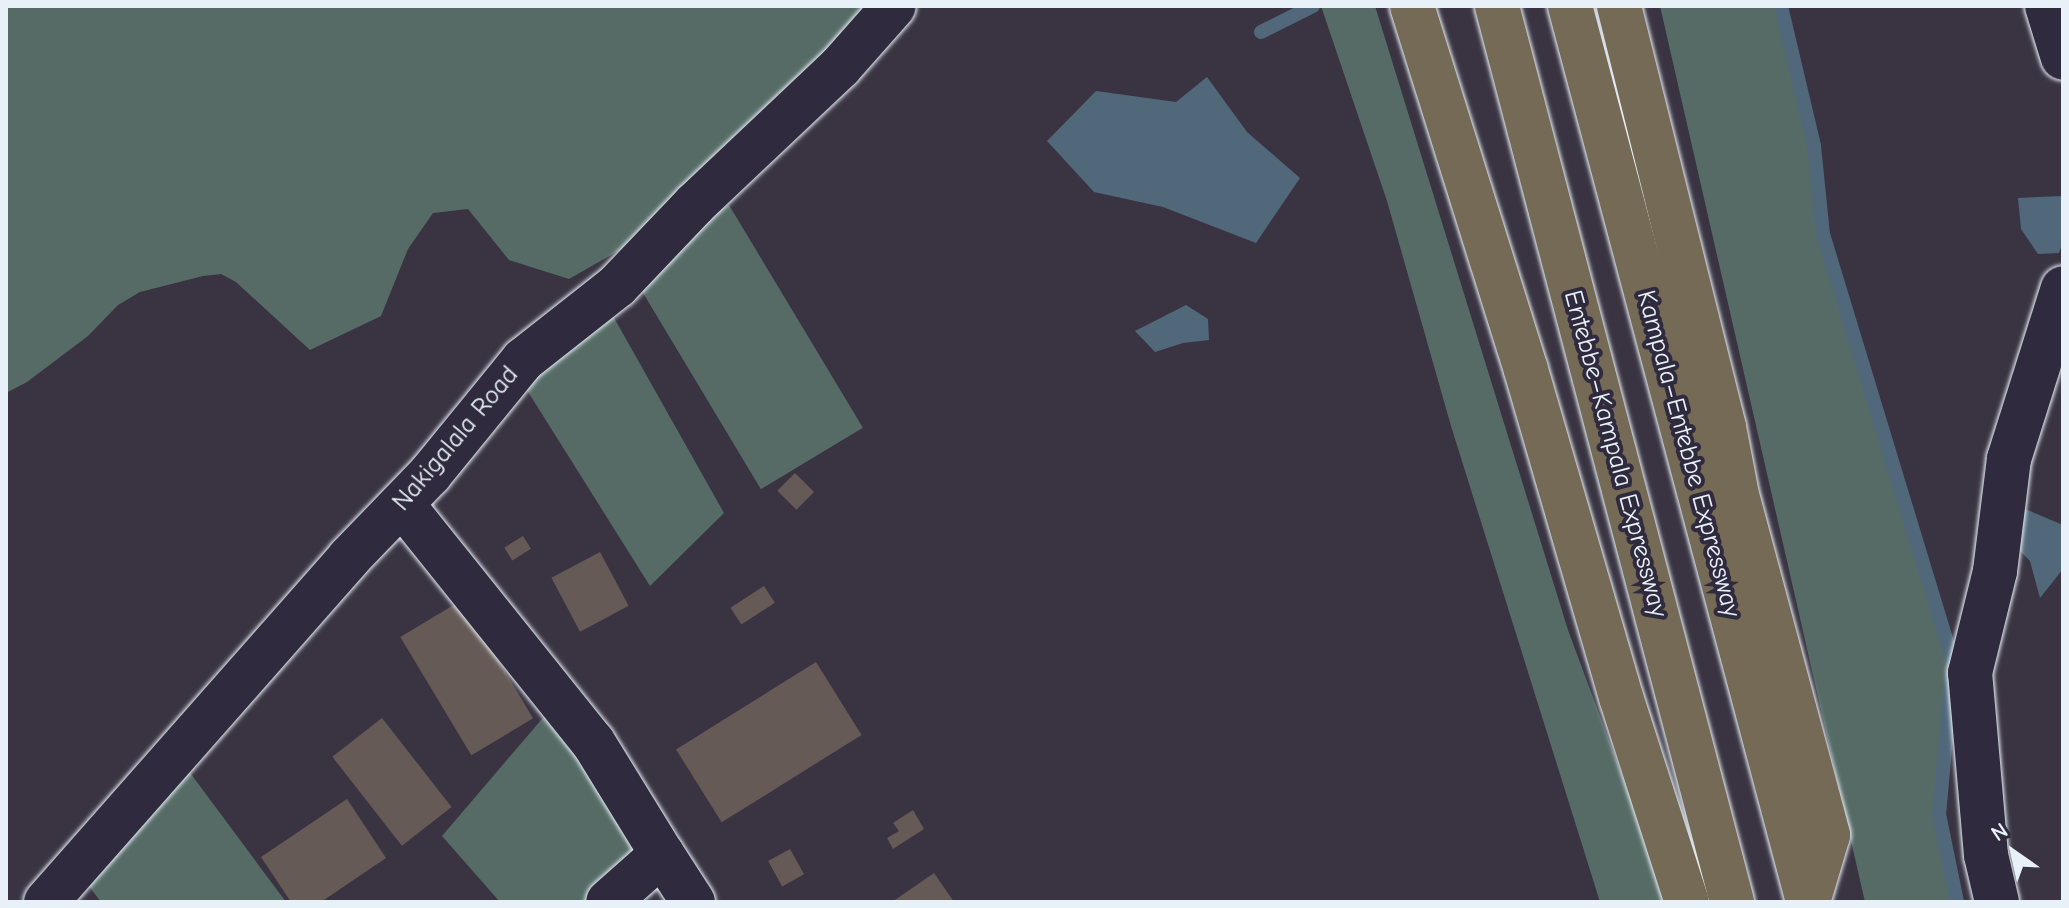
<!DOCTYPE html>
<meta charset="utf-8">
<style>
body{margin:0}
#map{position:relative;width:2069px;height:908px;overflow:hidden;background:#3a3442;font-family:"Comic Neue",sans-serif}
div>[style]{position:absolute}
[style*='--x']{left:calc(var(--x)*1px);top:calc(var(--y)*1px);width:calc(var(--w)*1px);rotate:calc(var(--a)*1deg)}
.green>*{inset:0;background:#566b66;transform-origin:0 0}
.water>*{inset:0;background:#51687b}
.stream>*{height:14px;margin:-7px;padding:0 7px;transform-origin:7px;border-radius:7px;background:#51687b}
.building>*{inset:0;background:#665a56;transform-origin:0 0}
.roads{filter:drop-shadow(0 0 2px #e8f1f8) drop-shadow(0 0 2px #e8f1f8)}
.minor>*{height:44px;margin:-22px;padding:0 22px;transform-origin:22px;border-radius:22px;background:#2f2a3d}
.highway>*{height:44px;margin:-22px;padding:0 22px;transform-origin:22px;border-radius:22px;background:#756a55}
span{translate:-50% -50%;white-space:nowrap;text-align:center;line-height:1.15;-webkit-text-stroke:8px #2f2a3d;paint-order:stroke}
.street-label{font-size:26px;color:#e8f1f8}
.frame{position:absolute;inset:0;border:8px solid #e8f1f8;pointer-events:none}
.north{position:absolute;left:1973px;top:812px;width:80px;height:80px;-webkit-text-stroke:6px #2f2a3d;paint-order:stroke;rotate:326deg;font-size:22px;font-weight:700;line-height:32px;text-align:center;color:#e8f1f8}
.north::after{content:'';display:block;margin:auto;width:28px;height:36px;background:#e8f1f8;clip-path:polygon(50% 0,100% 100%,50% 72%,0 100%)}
</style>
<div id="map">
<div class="green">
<div style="clip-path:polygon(6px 6px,876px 6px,639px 239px,569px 279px,509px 260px,468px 209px,433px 213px,408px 249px,381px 316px,310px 350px,236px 282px,221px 274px,203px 276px,140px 292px,118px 305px,88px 336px,27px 382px,6px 393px)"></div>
<div style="clip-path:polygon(1321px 6px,1375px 6px,1568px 630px,1669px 902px,1600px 902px,1451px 426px,1387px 201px)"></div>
<div style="clip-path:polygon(1660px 6px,1781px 6px,1814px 146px,1830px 251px,1953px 661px,1939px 814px,1957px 902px,1865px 902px)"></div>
<div style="left:729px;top:205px;width:260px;height:119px;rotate:59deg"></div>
<div style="clip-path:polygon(613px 316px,724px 513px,650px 586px,520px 379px)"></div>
<div style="clip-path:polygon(553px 706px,640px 837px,637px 856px,589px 902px,500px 902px,442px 836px)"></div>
<div style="clip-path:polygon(185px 766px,286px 902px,101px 902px,85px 881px)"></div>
</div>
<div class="water">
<div style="clip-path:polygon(1207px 77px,1247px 132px,1300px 178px,1256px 243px,1163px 207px,1094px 192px,1047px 141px,1096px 91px,1176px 102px)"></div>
<div style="clip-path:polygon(2061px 196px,2063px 241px,2059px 253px,2038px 254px,2021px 229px,2018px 198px)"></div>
<div style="clip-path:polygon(1186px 305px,1208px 319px,1209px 340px,1183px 343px,1155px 352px,1135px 331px)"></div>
<div style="clip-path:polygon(2025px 509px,2063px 525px,2063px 569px,2040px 598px,2030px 561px,2006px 537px)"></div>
</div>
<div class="stream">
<div style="--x:1781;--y:6;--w:144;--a:76.7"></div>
<div style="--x:1814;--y:146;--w:88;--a:84.2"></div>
<div style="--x:1823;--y:234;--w:446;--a:73.1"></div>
<div style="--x:1953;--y:661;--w:154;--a:95.2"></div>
<div style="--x:1939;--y:814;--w:90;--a:78.4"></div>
<div style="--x:1261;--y:32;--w:58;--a:-26.6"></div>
</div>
<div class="building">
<div style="left:795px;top:473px;width:27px;height:25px;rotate:45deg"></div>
<div style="left:523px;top:536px;width:15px;height:22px;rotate:58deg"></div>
<div style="left:600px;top:552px;width:61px;height:55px;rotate:62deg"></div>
<div style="left:764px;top:586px;width:20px;height:40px;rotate:57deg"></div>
<div style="left:462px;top:600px;width:138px;height:72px;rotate:59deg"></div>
<div style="left:816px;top:662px;width:86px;height:165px;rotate:58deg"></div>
<div style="left:382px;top:718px;width:113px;height:63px;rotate:52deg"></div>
<div style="clip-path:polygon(347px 799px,386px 858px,321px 902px,291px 902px,261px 857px)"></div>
<div style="clip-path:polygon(913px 810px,924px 829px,893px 849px,887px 838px,899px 831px,893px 823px)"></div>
<div style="left:790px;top:849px;width:29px;height:25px;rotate:61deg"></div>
<div style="clip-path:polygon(934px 873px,954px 902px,892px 902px)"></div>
</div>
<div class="roads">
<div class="minor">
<div style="--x:2047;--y:6;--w:54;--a:72.9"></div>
<div style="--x:402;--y:504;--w:305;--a:51.3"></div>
<div style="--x:593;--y:742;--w:132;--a:58.4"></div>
<div style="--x:662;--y:854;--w:72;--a:138.4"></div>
<div style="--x:662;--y:854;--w:57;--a:57.1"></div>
<div style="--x:46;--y:902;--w:458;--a:-48.6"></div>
<div style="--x:349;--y:558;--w:117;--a:-46"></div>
<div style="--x:430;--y:474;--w:147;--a:-50.8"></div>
<div style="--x:523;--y:360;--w:120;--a:-38.2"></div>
<div style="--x:617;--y:286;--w:113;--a:-46.4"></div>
<div style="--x:695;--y:204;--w:199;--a:-43.4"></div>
<div style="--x:840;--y:67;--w:81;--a:-48.5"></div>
<div style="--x:1997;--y:902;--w:48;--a:-103.2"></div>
<div style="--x:1986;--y:855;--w:183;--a:-95"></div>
<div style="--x:1970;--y:673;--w:105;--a:-76.2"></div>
<div style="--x:1995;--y:571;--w:113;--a:-82.9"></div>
<div style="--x:2009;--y:459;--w:179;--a:-72.5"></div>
</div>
<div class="highway">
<div style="--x:1412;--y:6;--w:381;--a:72.6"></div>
<div style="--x:1526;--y:370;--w:341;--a:73.8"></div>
<div style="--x:1621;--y:697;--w:215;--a:72.2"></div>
<div style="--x:1497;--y:6;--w:926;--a:75.3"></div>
<div style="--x:1570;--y:6;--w:927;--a:75.12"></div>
<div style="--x:1619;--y:6;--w:434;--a:76"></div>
<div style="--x:1724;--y:427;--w:69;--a:79.2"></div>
<div style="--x:1737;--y:495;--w:352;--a:75"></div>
<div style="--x:1828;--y:835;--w:70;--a:106.6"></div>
</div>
</div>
<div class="street-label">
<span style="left:456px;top:439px;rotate:-50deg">Nakigalala Road</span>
<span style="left:1615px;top:454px;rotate:75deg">Entebbe–Kampala Expressway</span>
<span style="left:1688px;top:454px;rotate:75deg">Kampala–Entebbe Expressway</span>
</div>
<div class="frame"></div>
<div class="north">N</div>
</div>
